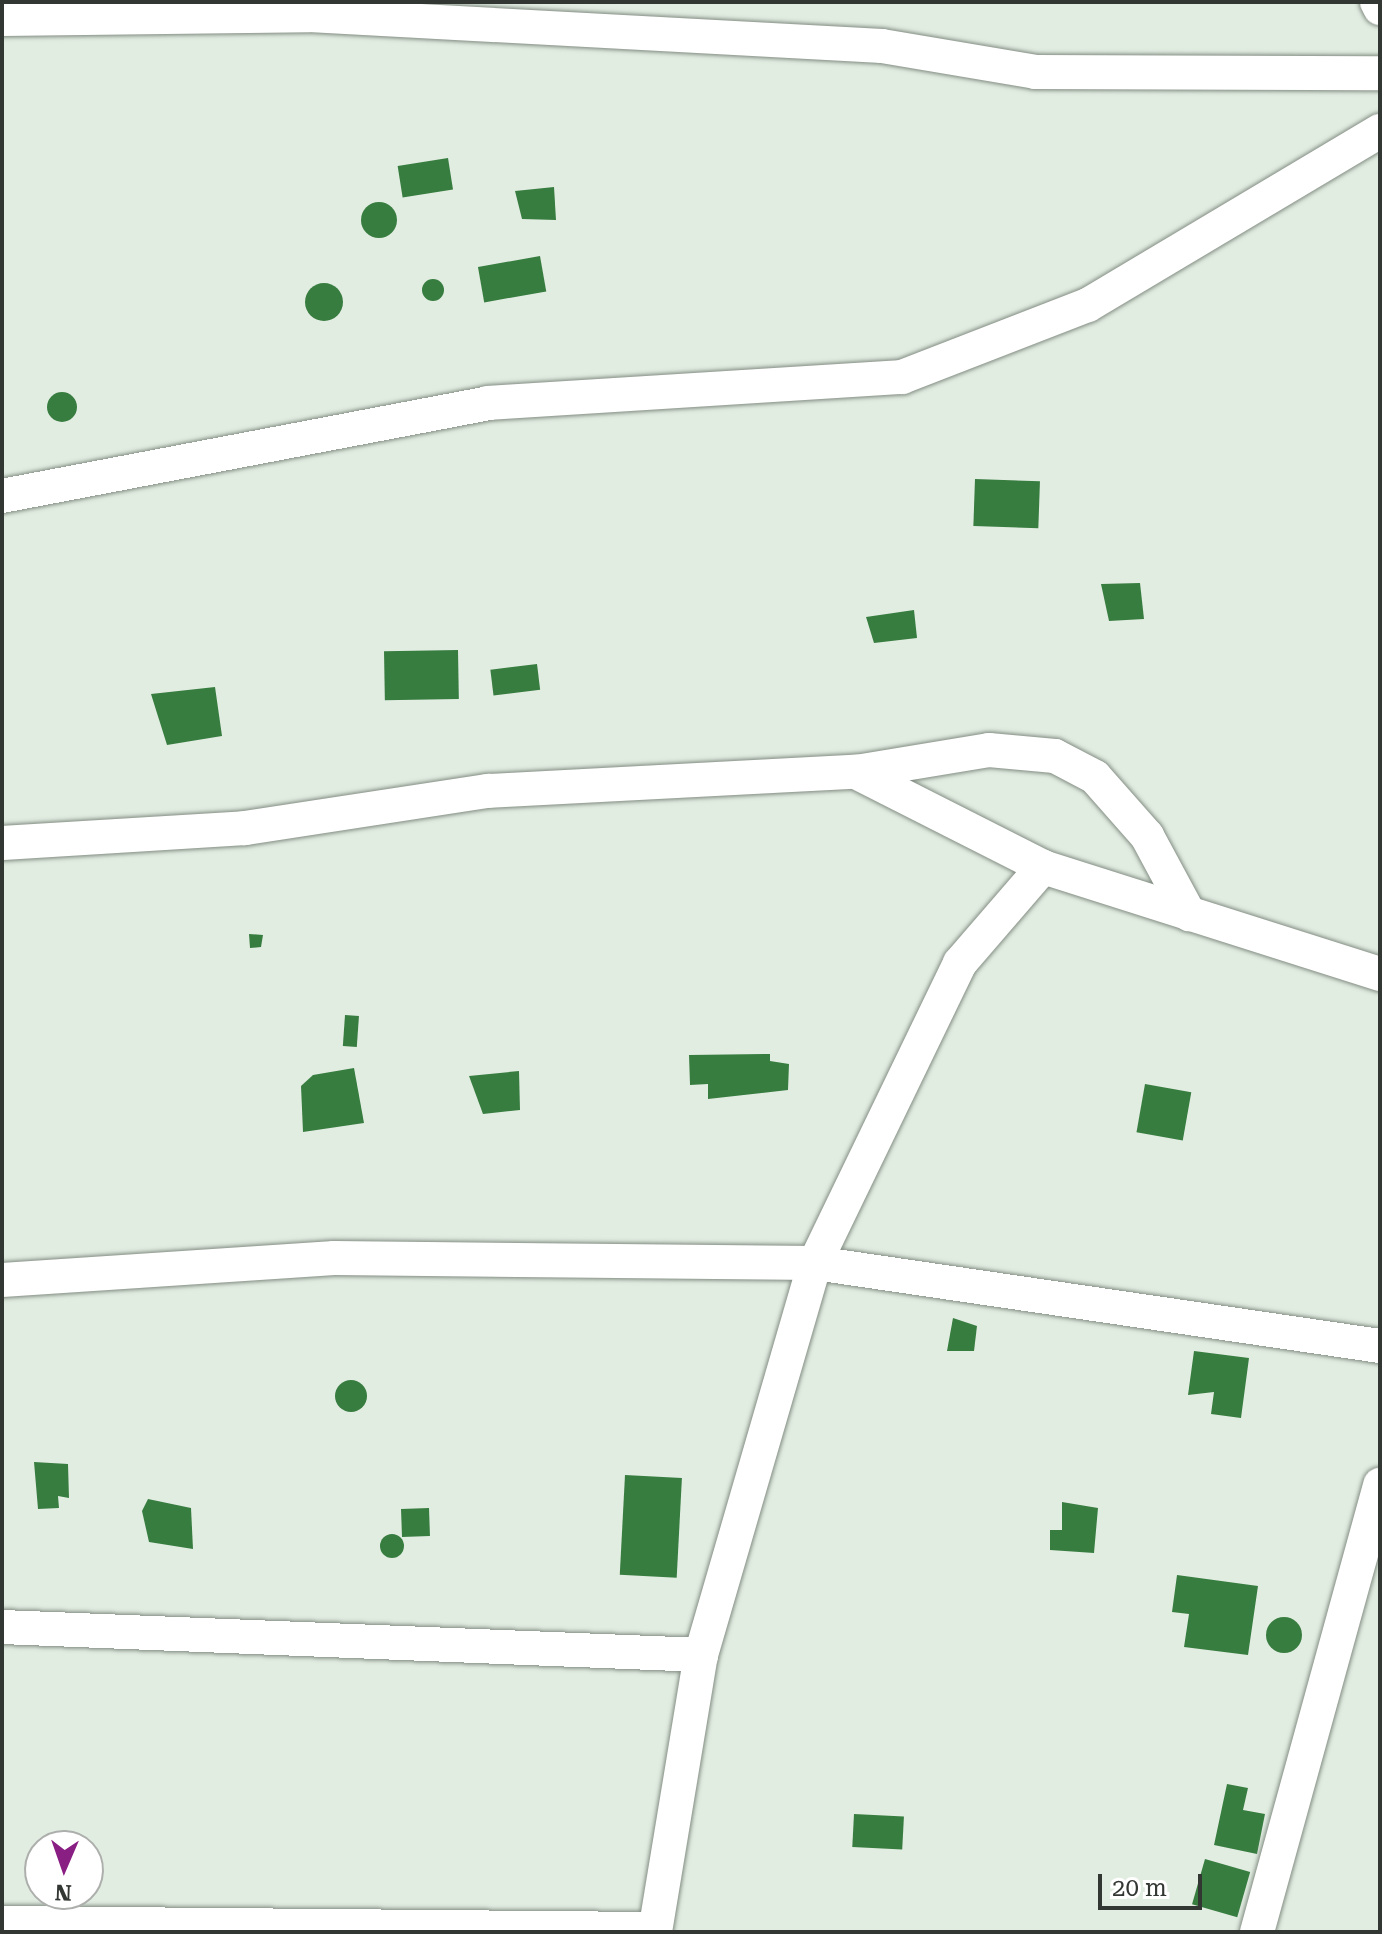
<!DOCTYPE html>
<style>
body{margin:0}
#map{position:relative;width:1382px;height:1934px;overflow:hidden;background:#e2ede2;font-family:"Roboto Serif",serif}
div>[style]{position:absolute}
[style*='--x']{left:calc(var(--x)*1px);top:calc(var(--y)*1px);width:calc(var(--w)*1px);rotate:calc(var(--a)*1deg)}
.building>*{inset:0;background:#387d40;transform-origin:0 0}
.round{border-radius:50%}
.roads{filter:drop-shadow(0 0 2px #838d83) drop-shadow(0 0 2px #838d83)}
.minor>*{height:34px;margin:-17px;padding:0 17px;transform-origin:17px;border-radius:17px;background:#fff}
span{translate:-50% -50%;white-space:nowrap;text-align:center;line-height:1.15;-webkit-text-stroke:8px #fff;paint-order:stroke}
.frame{position:absolute;inset:0;border:4px solid #333733;pointer-events:none}
.north{position:absolute;left:24px;top:1830px;width:80px;height:80px;box-sizing:border-box;background:#fff;border:2px solid #adafad;border-radius:50%;rotate:182deg;font-size:22px;font-weight:700;line-height:32px;text-align:center;color:#333733}
.north::after{content:'';display:block;margin:auto;width:28px;height:36px;background:#891e83;clip-path:polygon(50% 0,100% 100%,50% 72%,0 100%)}
.scale{position:absolute;left:1098px;top:1874px;width:104px;height:36px;box-sizing:border-box;border:4px solid #333733;border-top:0;padding-left:10px;font-size:24px;line-height:28px;white-space:nowrap;color:#333733;-webkit-text-stroke:6px #fff;paint-order:stroke}
</style>
<div id="map">
<div class="building">
<div style="left:448px;top:158px;width:32px;height:51px;rotate:81deg"></div>
<div style="clip-path:polygon(554px 187px,556px 220px,522px 219px,515px 191px)"></div>
<div class="round" style="left:361px;top:202px;width:36px;height:36px"></div>
<div style="left:540px;top:256px;width:36px;height:63px;rotate:80deg"></div>
<div class="round" style="left:422px;top:279px;width:22px;height:22px"></div>
<div class="round" style="left:305px;top:283px;width:38px;height:38px"></div>
<div class="round" style="left:47px;top:392px;width:30px;height:30px"></div>
<div style="left:975px;top:479px;width:65px;height:47px;rotate:2deg"></div>
<div style="clip-path:polygon(1140px 583px,1144px 619px,1109px 621px,1101px 584px)"></div>
<div style="clip-path:polygon(914px 610px,917px 638px,874px 643px,866px 617px)"></div>
<div style="left:458px;top:650px;width:49px;height:74px;rotate:89deg"></div>
<div style="left:537px;top:664px;width:26px;height:47px;rotate:83deg"></div>
<div style="clip-path:polygon(215px 687px,222px 736px,167px 745px,151px 694px)"></div>
<div style="clip-path:polygon(249px 934px,263px 935px,261px 947px,250px 948px)"></div>
<div style="left:345px;top:1015px;width:14px;height:31px;rotate:4deg"></div>
<div style="clip-path:polygon(770px 1054px,770px 1061px,789px 1064px,788px 1090px,708px 1099px,708px 1084px,690px 1085px,689px 1055px)"></div>
<div style="clip-path:polygon(354px 1068px,364px 1123px,303px 1132px,301px 1086px,313px 1075px)"></div>
<div style="clip-path:polygon(519px 1071px,520px 1110px,483px 1114px,469px 1076px)"></div>
<div style="left:1145px;top:1084px;width:47px;height:49px;rotate:10deg"></div>
<div style="clip-path:polygon(953px 1318px,977px 1326px,974px 1351px,947px 1351px)"></div>
<div style="clip-path:polygon(1194px 1351px,1249px 1358px,1241px 1418px,1211px 1414px,1214px 1392px,1188px 1395px)"></div>
<div class="round" style="left:335px;top:1380px;width:32px;height:32px"></div>
<div style="clip-path:polygon(34px 1462px,68px 1464px,69px 1498px,58px 1496px,59px 1508px,38px 1509px)"></div>
<div style="left:625px;top:1475px;width:57px;height:100px;rotate:3deg"></div>
<div style="clip-path:polygon(148px 1499px,191px 1508px,193px 1549px,149px 1542px,142px 1511px)"></div>
<div style="clip-path:polygon(1062px 1502px,1098px 1508px,1094px 1553px,1050px 1550px,1050px 1530px,1062px 1530px)"></div>
<div style="left:429px;top:1508px;width:28px;height:28px;rotate:88deg"></div>
<div class="round" style="left:380px;top:1534px;width:24px;height:24px"></div>
<div style="clip-path:polygon(1177px 1575px,1258px 1586px,1248px 1655px,1184px 1647px,1189px 1614px,1172px 1612px)"></div>
<div class="round" style="left:1266px;top:1617px;width:36px;height:36px"></div>
<div style="clip-path:polygon(1227px 1784px,1248px 1788px,1243px 1810px,1265px 1814px,1257px 1854px,1214px 1845px)"></div>
<div style="left:854px;top:1814px;width:50px;height:33px;rotate:3deg"></div>
<div style="left:1205px;top:1859px;width:47px;height:47px;rotate:16deg"></div>
</div>
<div class="roads">
<div class="minor">
<div style="--x:1377;--y:2;--w:7;--a:63"></div>
<div style="--x:2;--y:19;--w:307;--a:-0.7"></div>
<div style="--x:309;--y:15;--w:574;--a:3.1"></div>
<div style="--x:882;--y:46;--w:155;--a:9.6"></div>
<div style="--x:1035;--y:72;--w:345;--a:0.2"></div>
<div style="--x:2;--y:496;--w:495;--a:-10.8"></div>
<div style="--x:488;--y:403;--w:415;--a:-3.6"></div>
<div style="--x:902;--y:377;--w:199;--a:-21.2"></div>
<div style="--x:1088;--y:305;--w:340;--a:-30.8"></div>
<div style="--x:856;--y:772;--w:135;--a:-9.4"></div>
<div style="--x:989;--y:750;--w:66;--a:5.2"></div>
<div style="--x:1055;--y:756;--w:45;--a:27.7"></div>
<div style="--x:1095;--y:777;--w:79;--a:48.6"></div>
<div style="--x:1147;--y:836;--w:89;--a:61.7"></div>
<div style="--x:2;--y:843;--w:243;--a:-3.5"></div>
<div style="--x:245;--y:828;--w:246;--a:-8.7"></div>
<div style="--x:488;--y:791;--w:368;--a:-3"></div>
<div style="--x:856;--y:772;--w:210;--a:26.9"></div>
<div style="--x:1043;--y:867;--w:354;--a:17.6"></div>
<div style="--x:2;--y:1280;--w:333;--a:-3.8"></div>
<div style="--x:334;--y:1258;--w:481;--a:0.6"></div>
<div style="--x:815;--y:1263;--w:571;--a:8.36"></div>
<div style="--x:2;--y:1627;--w:700;--a:2.29"></div>
<div style="--x:2;--y:1923;--w:653;--a:0.53"></div>
<div style="--x:655;--y:1932;--w:281;--a:-80.6"></div>
<div style="--x:701;--y:1655;--w:408;--a:-73.8"></div>
<div style="--x:815;--y:1263;--w:333;--a:-64.2"></div>
<div style="--x:960;--y:963;--w:127;--a:-49.2"></div>
<div style="--x:1257;--y:1932;--w:464;--a:-74.6"></div>
</div>
</div>
<div class="frame"></div>
<div class="north">N</div>
<div class="scale">20 m</div>
</div>
